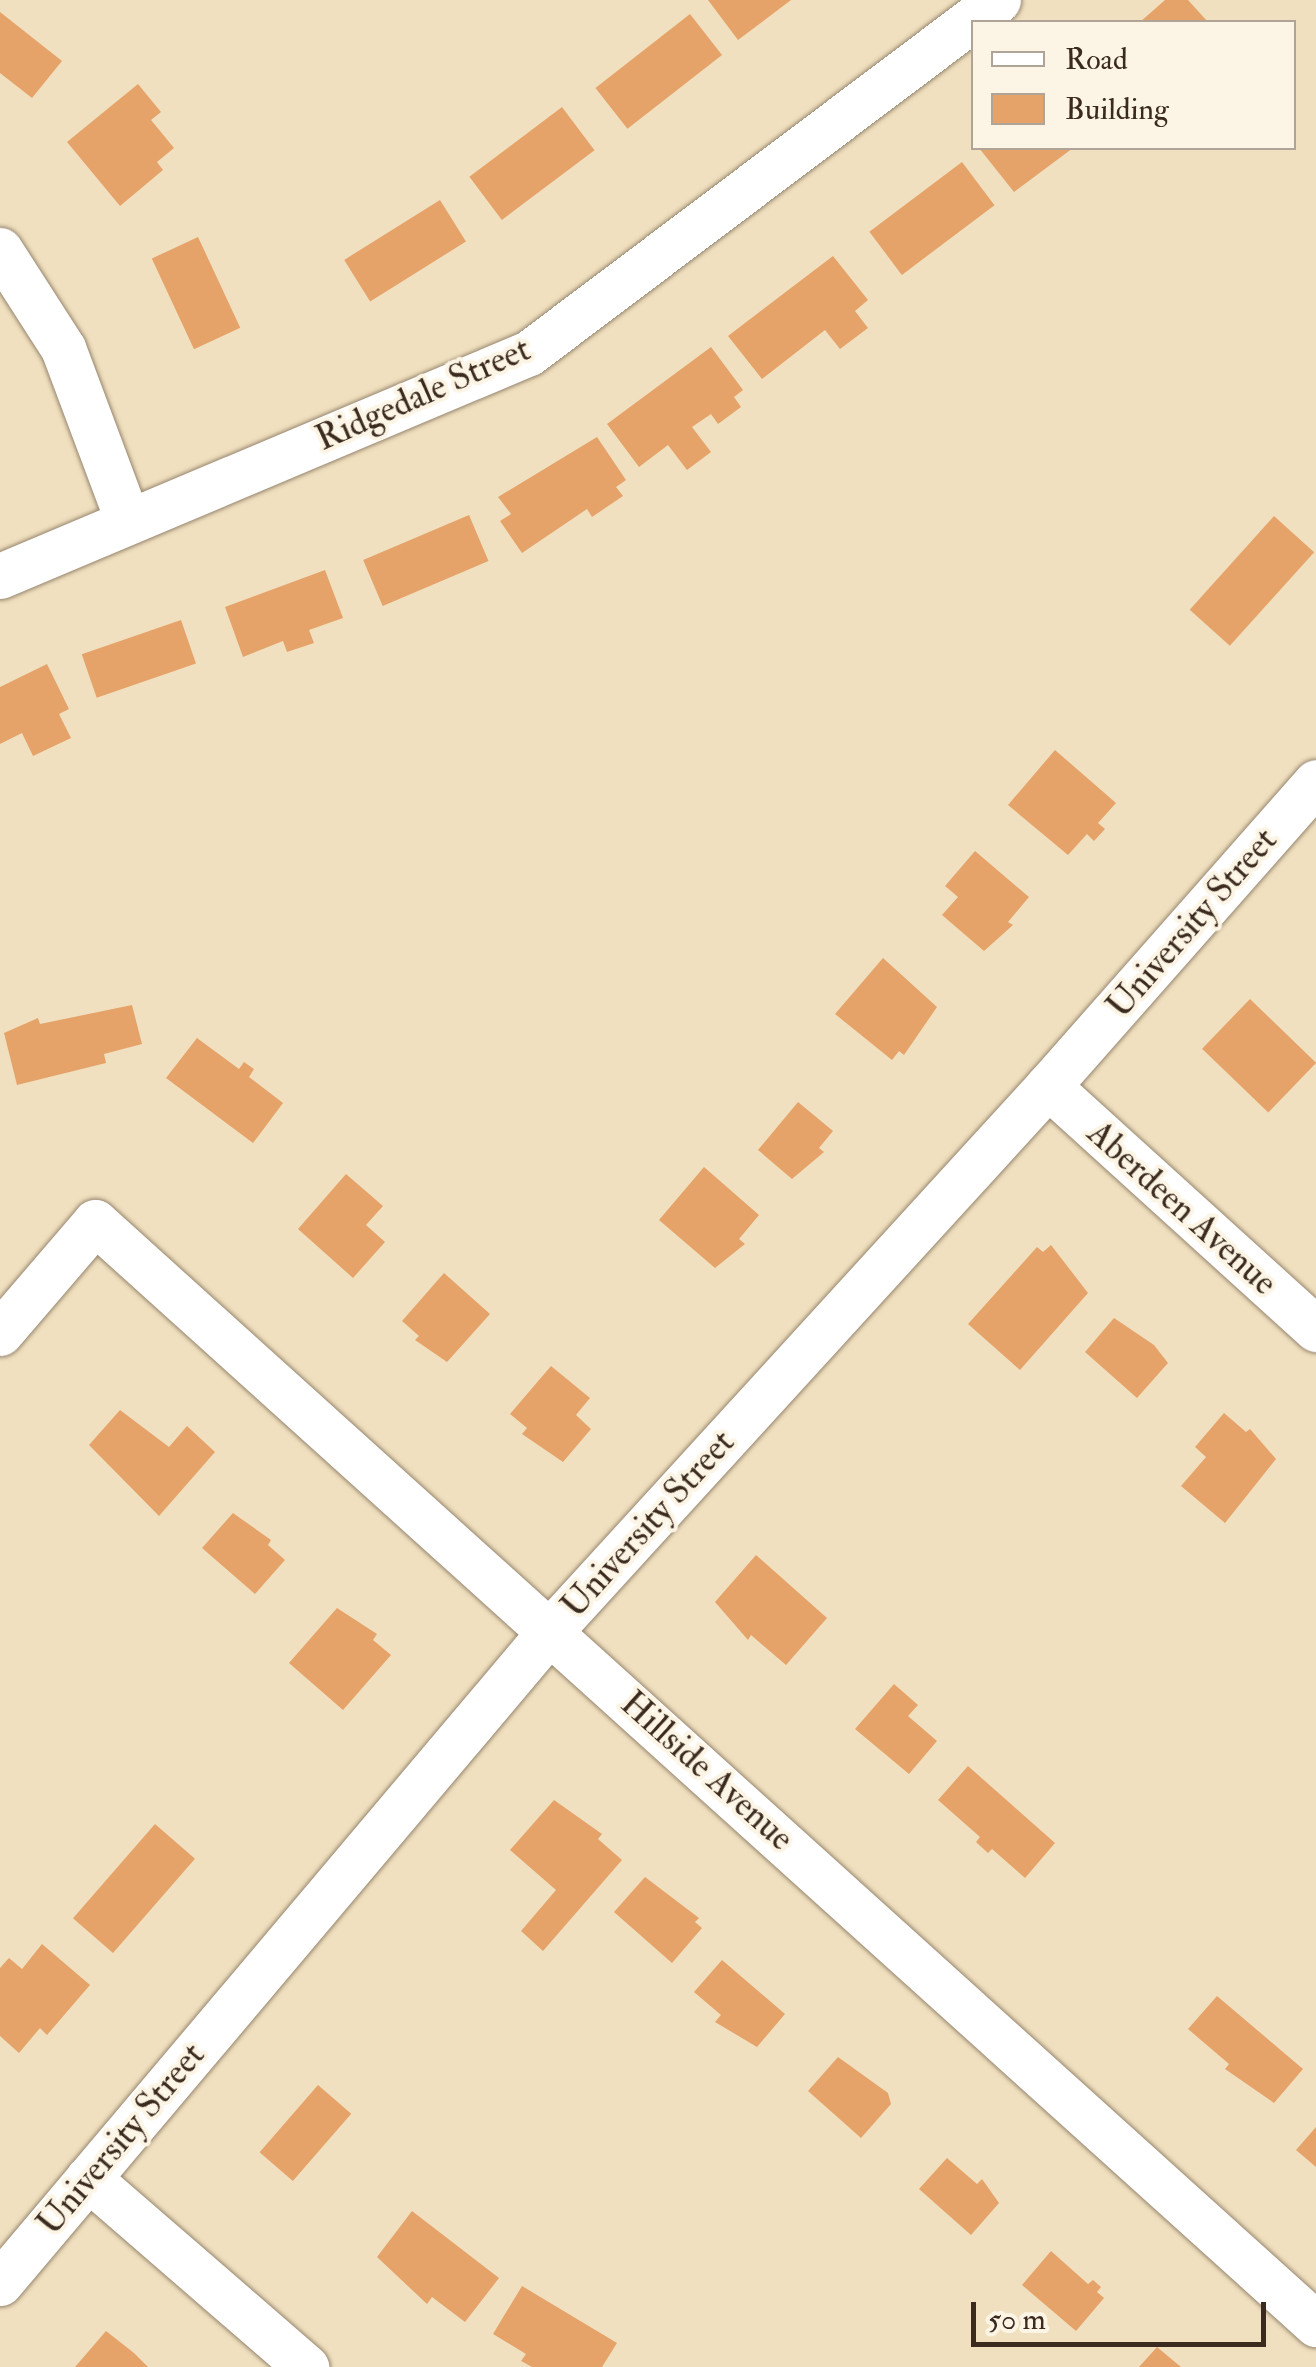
<!DOCTYPE html>
<style>
body{margin:0}
#map{position:relative;width:1316px;height:2367px;overflow:hidden;background:#f0e0bf;font-family:"IM FELL Double Pica",serif}
div>[style]{position:absolute}
[style*='--x']{left:calc(var(--x)*1px);top:calc(var(--y)*1px);width:calc(var(--w)*1px);rotate:calc(var(--a)*1deg)}
.building>*{inset:0;background:#e5a36a;transform-origin:0 0}
.roads{filter:drop-shadow(0 0 2px #96856e) drop-shadow(0 0 2px #96856e)}
.minor>*{height:45px;margin:-22.5px;padding:0 22.5px;transform-origin:22.5px;border-radius:22.5px;background:#fff}
span{translate:-50% -50%;white-space:nowrap;text-align:center;line-height:1.15;-webkit-text-stroke:8px #fcf5e5;paint-order:stroke}
.street-label{font-size:35px;color:#3b2a1e}
.legend{position:absolute;left:971px;top:20px;width:325px;height:130px;box-sizing:border-box;background:#fcf5e5;border:2px solid #afa495;margin:0;padding:12px 18px;list-style:none;font-size:30px;color:#3b2a1e}
.legend li{display:flex;align-items:center;gap:20px;height:50px}
.legend b{width:50px;border:2px solid #afa495}
.scale{position:absolute;left:971px;top:2302px;width:295px;height:45px;box-sizing:border-box;border:5px solid #3b2a1e;border-top:0;padding-left:12px;font-size:30px;line-height:35px;white-space:nowrap;color:#3b2a1e;-webkit-text-stroke:8px #fcf5e5;paint-order:stroke}
</style>
<div id="map">
<div class="building">
<div style="clip-path:polygon(708px 0,791px 0,738px 40px)"></div>
<div style="clip-path:polygon(1165px 0,1188px 0,1208px 22px,1140px 22px)"></div>
<div style="clip-path:polygon(0 12px,62px 61px,32px 98px,0 73px)"></div>
<div style="left:690px;top:14px;width:52px;height:120px;rotate:52deg"></div>
<div style="clip-path:polygon(138px 84px,161px 112px,151px 120px,174px 148px,157px 162px,163px 170px,120px 206px,67px 142px)"></div>
<div style="left:562px;top:107px;width:54px;height:116px;rotate:53deg"></div>
<div style="clip-path:polygon(979px 148px,1073px 148px,1014px 192px)"></div>
<div style="left:962px;top:162px;width:54px;height:116px;rotate:53deg"></div>
<div style="left:440px;top:200px;width:49px;height:113px;rotate:58deg"></div>
<div style="left:198px;top:237px;width:100px;height:51px;rotate:65deg"></div>
<div style="clip-path:polygon(833px 256px,868px 300px,855px 311px,868px 328px,840px 349px,825px 330px,762px 379px,728px 336px)"></div>
<div style="clip-path:polygon(711px 347px,743px 390px,734px 397px,741px 407px,718px 424px,711px 414px,692px 427px,711px 452px,687px 470px,668px 445px,639px 467px,607px 424px)"></div>
<div style="clip-path:polygon(597px 437px,626px 480px,616px 487px,623px 496px,592px 517px,587px 509px,522px 553px,500px 521px,511px 514px,498px 497px)"></div>
<div style="left:469px;top:515px;width:50px;height:115px;rotate:67deg"></div>
<div style="left:1274px;top:516px;width:54px;height:126px;rotate:42deg"></div>
<div style="clip-path:polygon(325px 570px,343px 618px,309px 630px,314px 643px,287px 652px,283px 641px,243px 657px,225px 607px)"></div>
<div style="left:181px;top:620px;width:46px;height:105px;rotate:71deg"></div>
<div style="clip-path:polygon(47px 664px,69px 709px,59px 714px,71px 738px,33px 756px,22px 733px,0 744px,0 687px)"></div>
<div style="clip-path:polygon(1055px 750px,1116px 803px,1098px 823px,1105px 829px,1094px 841px,1087px 834px,1068px 855px,1008px 805px)"></div>
<div style="clip-path:polygon(975px 851px,1029px 897px,1008px 922px,1013px 925px,984px 951px,942px 915px,958px 897px,945px 886px)"></div>
<div style="clip-path:polygon(883px 958px,937px 1007px,904px 1055px,899px 1051px,892px 1060px,835px 1014px)"></div>
<div style="left:1250px;top:999px;width:92px;height:69px;rotate:44deg"></div>
<div style="clip-path:polygon(132px 1005px,142px 1044px,104px 1054px,106px 1063px,17px 1085px,4px 1033px,38px 1018px,40px 1024px)"></div>
<div style="clip-path:polygon(197px 1038px,239px 1069px,244px 1062px,254px 1069px,249px 1077px,283px 1103px,253px 1143px,166px 1078px)"></div>
<div style="clip-path:polygon(798px 1102px,833px 1131px,819px 1148px,824px 1152px,792px 1179px,758px 1150px)"></div>
<div style="clip-path:polygon(704px 1167px,759px 1215px,739px 1239px,745px 1244px,715px 1268px,659px 1220px)"></div>
<div style="clip-path:polygon(346px 1174px,383px 1206px,366px 1225px,385px 1242px,353px 1278px,298px 1229px)"></div>
<div style="clip-path:polygon(1051px 1245px,1088px 1293px,1020px 1370px,968px 1324px,1037px 1247px,1043px 1252px)"></div>
<div style="clip-path:polygon(444px 1273px,490px 1314px,447px 1362px,415px 1340px,419px 1336px,402px 1321px)"></div>
<div style="clip-path:polygon(1114px 1318px,1154px 1345px,1168px 1363px,1137px 1398px,1085px 1352px)"></div>
<div style="clip-path:polygon(551px 1366px,590px 1398px,576px 1415px,591px 1429px,563px 1462px,522px 1434px,527px 1428px,510px 1414px)"></div>
<div style="clip-path:polygon(120px 1410px,169px 1447px,187px 1426px,215px 1452px,159px 1516px,89px 1445px)"></div>
<div style="clip-path:polygon(1224px 1413px,1246px 1432px,1250px 1429px,1276px 1459px,1225px 1523px,1181px 1486px,1206px 1457px,1195px 1447px)"></div>
<div style="clip-path:polygon(233px 1513px,271px 1540px,268px 1545px,285px 1560px,255px 1594px,202px 1548px)"></div>
<div style="clip-path:polygon(756px 1555px,827px 1618px,786px 1665px,751px 1635px,748px 1640px,715px 1602px)"></div>
<div style="clip-path:polygon(337px 1608px,377px 1634px,373px 1640px,391px 1655px,343px 1710px,289px 1663px)"></div>
<div style="clip-path:polygon(894px 1684px,918px 1705px,908px 1716px,937px 1741px,909px 1774px,855px 1729px)"></div>
<div style="clip-path:polygon(968px 1766px,1055px 1843px,1025px 1878px,992px 1849px,988px 1853px,976px 1842px,980px 1837px,938px 1800px)"></div>
<div style="clip-path:polygon(554px 1800px,602px 1834px,598px 1839px,622px 1860px,543px 1951px,521px 1931px,556px 1890px,510px 1850px)"></div>
<div style="left:155px;top:1824px;width:53px;height:125px;rotate:41deg"></div>
<div style="clip-path:polygon(645px 1877px,699px 1918px,695px 1922px,702px 1928px,672px 1963px,614px 1912px)"></div>
<div style="clip-path:polygon(42px 1944px,90px 1985px,47px 2035px,40px 2028px,19px 2053px,0 2036px,0 1968px,9px 1958px,22px 1969px)"></div>
<div style="clip-path:polygon(722px 1960px,785px 2014px,757px 2047px,715px 2022px,721px 2015px,694px 1992px)"></div>
<div style="clip-path:polygon(1217px 1996px,1303px 2069px,1274px 2103px,1225px 2069px,1229px 2064px,1188px 2029px)"></div>
<div style="clip-path:polygon(838px 2057px,888px 2093px,891px 2104px,861px 2138px,808px 2091px)"></div>
<div style="left:318px;top:2085px;width:44px;height:89px;rotate:41deg"></div>
<div style="clip-path:polygon(1316px 2127px,1316px 2167px,1296px 2150px)"></div>
<div style="clip-path:polygon(947px 2158px,977px 2184px,982px 2179px,999px 2203px,971px 2235px,919px 2189px)"></div>
<div style="clip-path:polygon(412px 2211px,499px 2278px,465px 2322px,432px 2297px,427px 2304px,377px 2257px)"></div>
<div style="clip-path:polygon(1051px 2251px,1088px 2284px,1093px 2280px,1101px 2287px,1097px 2292px,1104px 2298px,1076px 2331px,1022px 2285px)"></div>
<div style="clip-path:polygon(522px 2286px,617px 2343px,602px 2367px,532px 2367px,521px 2361px,526px 2354px,493px 2334px)"></div>
<div style="clip-path:polygon(106px 2331px,134px 2353px,148px 2367px,75px 2367px)"></div>
<div style="clip-path:polygon(1157px 2347px,1181px 2367px,1139px 2367px)"></div>
</div>
<div class="roads">
<div class="minor">
<div style="--x:0;--y:250;--w:117;--a:57.3"></div>
<div style="--x:63;--y:348;--w:183;--a:69.5"></div>
<div style="--x:0;--y:576;--w:574;--a:-22.86"></div>
<div style="--x:529;--y:353;--w:587;--a:-36.97"></div>
<div style="--x:1048;--y:1086;--w:362;--a:42.2"></div>
<div style="--x:0;--y:1333;--w:146;--a:-49.4"></div>
<div style="--x:95;--y:1222;--w:1645;--a:42.07"></div>
<div style="--x:88;--y:2178;--w:289;--a:40.9"></div>
<div style="--x:0;--y:2283;--w:854;--a:-49.84"></div>
<div style="--x:551;--y:1630;--w:737;--a:-47.59"></div>
<div style="--x:1048;--y:1086;--w:405;--a:-48.6"></div>
</div>
</div>
<div class="street-label">
<span style="left:423px;top:394px;rotate:-24deg">Ridgedale Street</span>
<span style="left:1192px;top:923px;rotate:-49deg">University Street</span>
<span style="left:1182px;top:1208px;rotate:42deg">Aberdeen Avenue</span>
<span style="left:648px;top:1524px;rotate:-48deg">University Street</span>
<span style="left:707px;top:1771px;rotate:42deg">Hillside Avenue</span>
<span style="left:121px;top:2139px;rotate:-50deg">University Street</span>
</div>
<ul class="legend">
<li><b style="height:12px;background:#fff"></b>Road</li>
<li><b style="height:28px;background:#e5a36a"></b>Building</li>
</ul>
<div class="scale">50 m</div>
</div>
